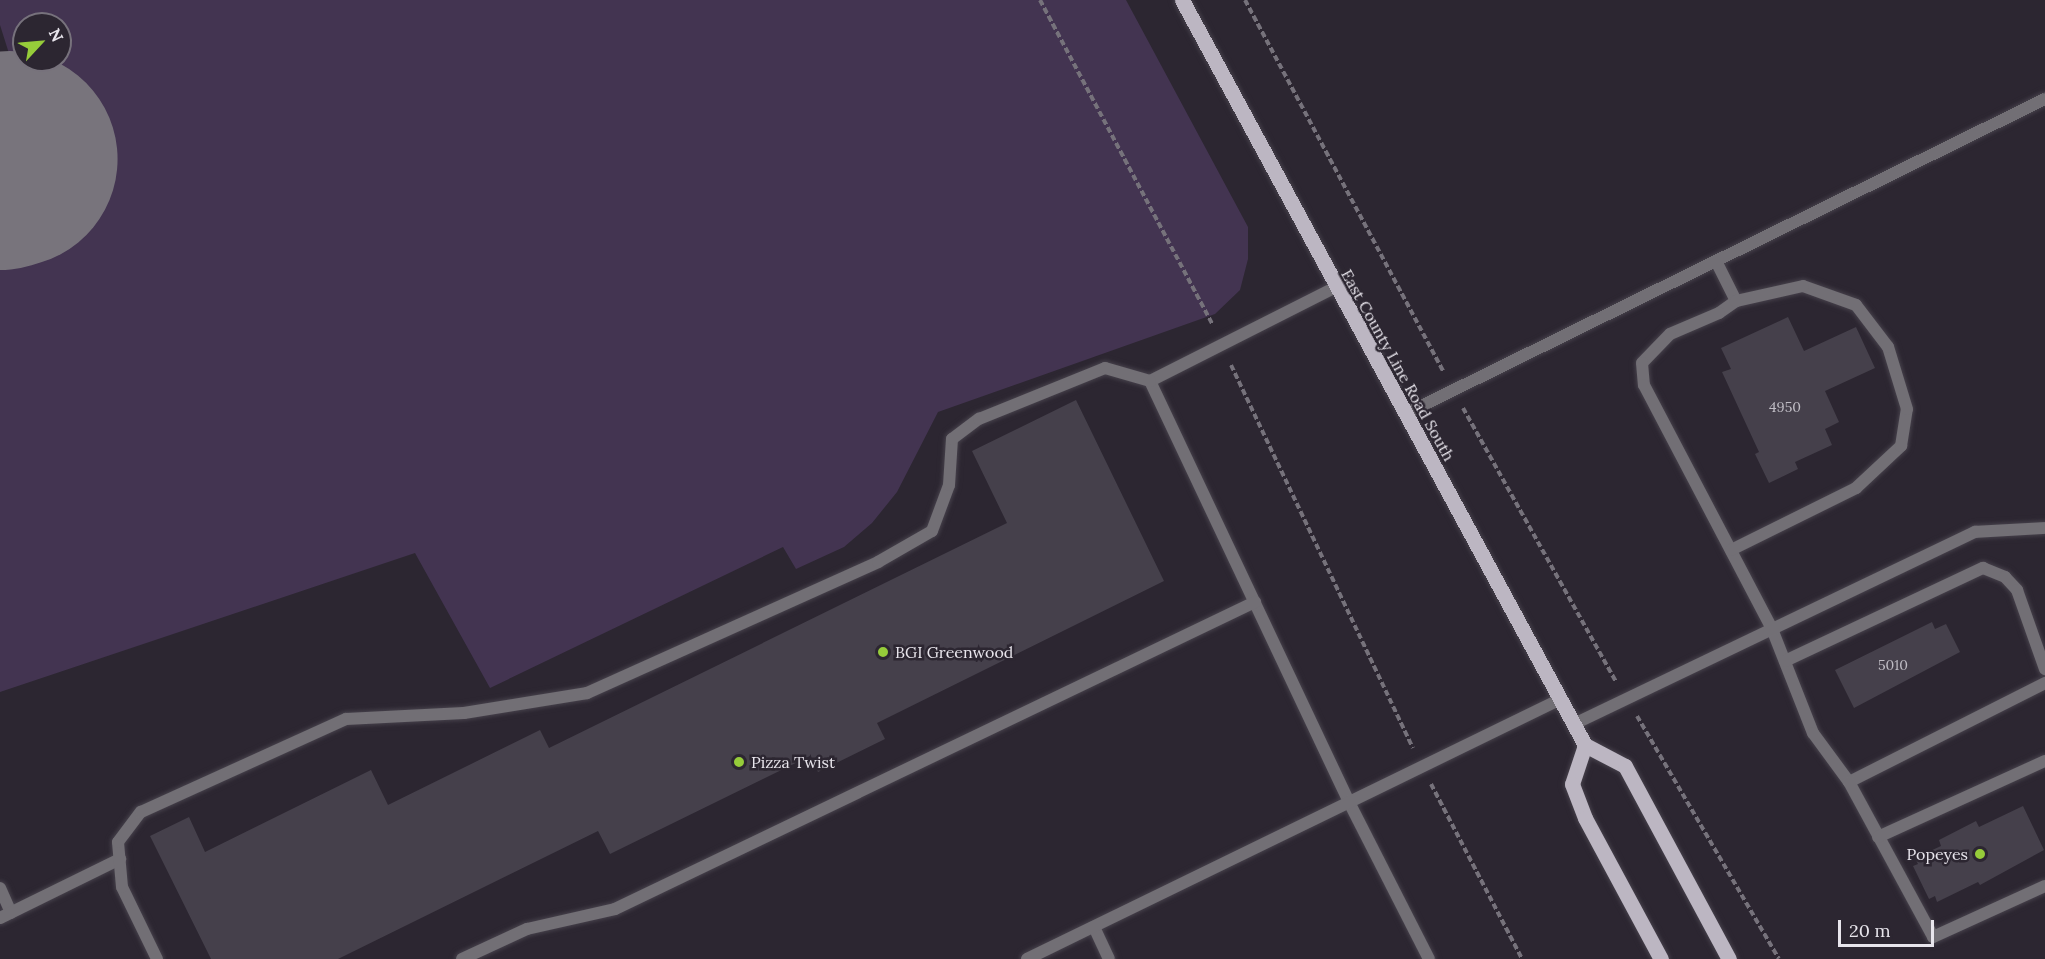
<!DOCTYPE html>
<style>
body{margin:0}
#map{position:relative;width:2045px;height:959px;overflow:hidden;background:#2c2631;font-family:Lora,serif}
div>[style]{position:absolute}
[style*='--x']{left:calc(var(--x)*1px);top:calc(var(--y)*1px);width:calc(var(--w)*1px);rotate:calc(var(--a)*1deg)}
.green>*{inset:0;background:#433451}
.taxiway>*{height:87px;margin:-43.5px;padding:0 43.5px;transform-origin:43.5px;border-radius:43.5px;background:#78747c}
.runway>*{height:216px;margin:-108px;padding:0 108px;transform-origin:108px;border-radius:108px;background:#78747c}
.building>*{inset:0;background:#45404b}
.path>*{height:4px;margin-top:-2px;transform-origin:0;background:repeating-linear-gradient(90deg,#76727b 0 6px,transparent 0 9px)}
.roads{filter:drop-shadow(0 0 2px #46414b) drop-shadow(0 0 2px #46414b)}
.lane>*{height:12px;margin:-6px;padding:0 6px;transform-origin:6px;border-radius:6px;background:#726f75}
.primary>*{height:15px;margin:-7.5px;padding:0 7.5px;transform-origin:7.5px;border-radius:7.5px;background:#bcb6c2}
.dots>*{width:16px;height:16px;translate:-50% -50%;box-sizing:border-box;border:3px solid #2c2631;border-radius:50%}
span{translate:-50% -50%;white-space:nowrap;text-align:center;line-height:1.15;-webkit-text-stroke:5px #2c2631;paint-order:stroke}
.number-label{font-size:14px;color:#bfbcc4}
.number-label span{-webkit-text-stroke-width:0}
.street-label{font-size:16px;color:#e8e5ec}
.poi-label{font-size:16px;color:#e8e5ec}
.left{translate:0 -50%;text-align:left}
.right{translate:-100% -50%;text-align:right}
.north{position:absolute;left:12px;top:12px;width:60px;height:60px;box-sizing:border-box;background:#2c2631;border:2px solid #77727c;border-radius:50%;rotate:64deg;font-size:16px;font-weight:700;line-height:24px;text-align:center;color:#e8e5ec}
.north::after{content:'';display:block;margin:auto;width:21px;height:27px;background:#96cc3a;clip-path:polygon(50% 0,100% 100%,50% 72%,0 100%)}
.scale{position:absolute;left:1838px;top:920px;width:96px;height:27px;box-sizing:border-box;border:3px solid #e8e5ec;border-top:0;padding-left:8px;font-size:18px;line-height:21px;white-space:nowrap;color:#e8e5ec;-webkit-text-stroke:4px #2c2631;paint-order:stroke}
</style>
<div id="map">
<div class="green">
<div style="clip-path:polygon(evenodd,0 0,1126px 0,1248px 227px,1248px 259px,1240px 290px,1215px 314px,938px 412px,897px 492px,872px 523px,844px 547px,796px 569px,783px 547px,490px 688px,415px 553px,0 692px,0 214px,54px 196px,0 25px,0 0,24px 24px,60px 24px,60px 60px,24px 60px,24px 24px)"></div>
</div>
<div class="taxiway">
<div style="--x:0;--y:130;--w:31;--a:71"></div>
</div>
<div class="runway">
<div style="--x:0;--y:162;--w:10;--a:-17"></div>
</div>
<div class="building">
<div style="clip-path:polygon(1788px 317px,1804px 351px,1856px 327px,1875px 368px,1825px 391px,1839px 422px,1825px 429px,1832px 445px,1795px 462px,1798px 469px,1769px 483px,1755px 454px,1759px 452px,1722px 372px,1731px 369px,1721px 348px)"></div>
<div style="clip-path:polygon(1076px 400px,1164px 581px,877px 723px,885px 739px,818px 772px,810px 756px,610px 854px,598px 831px,338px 959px,211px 959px,150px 836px,189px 817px,205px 852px,371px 770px,388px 805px,540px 730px,549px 748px,1007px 523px,972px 451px)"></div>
<div style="clip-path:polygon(1932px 622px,1935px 629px,1946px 624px,1960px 652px,1854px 708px,1835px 670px)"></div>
<div style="clip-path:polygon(2023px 806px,2044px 850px,1980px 885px,1978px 882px,1937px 902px,1935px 896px,1929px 899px,1913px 866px,1918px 864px,1915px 858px,1941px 846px,1939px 840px,1976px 821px,1979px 827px)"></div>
</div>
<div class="path">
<div style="--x:1040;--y:0;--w:368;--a:62"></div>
<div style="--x:1245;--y:0;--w:422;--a:61.9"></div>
<div style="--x:1231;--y:365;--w:424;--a:64.6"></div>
<div style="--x:1463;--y:408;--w:314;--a:60.8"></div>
<div style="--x:1637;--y:716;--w:281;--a:59.7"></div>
<div style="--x:1431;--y:784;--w:197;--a:62.5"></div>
</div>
<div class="roads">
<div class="lane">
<div style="--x:1716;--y:261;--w:45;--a:63.4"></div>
<div style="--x:1736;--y:301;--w:21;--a:145"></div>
<div style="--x:1719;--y:313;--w:53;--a:156.8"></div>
<div style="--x:1670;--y:334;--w:40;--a:134"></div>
<div style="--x:1642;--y:363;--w:22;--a:85"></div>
<div style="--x:1644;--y:385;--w:276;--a:62.3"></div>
<div style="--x:1772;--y:629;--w:112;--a:68.5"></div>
<div style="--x:1813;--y:733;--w:61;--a:53.7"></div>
<div style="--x:1849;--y:782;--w:220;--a:-26.8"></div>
<div style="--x:1336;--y:287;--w:208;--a:153.2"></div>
<div style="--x:1150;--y:381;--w:466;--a:64.7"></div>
<div style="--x:1349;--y:802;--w:176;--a:63"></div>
<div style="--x:1405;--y:414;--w:713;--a:-26.21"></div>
<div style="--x:1731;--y:550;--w:140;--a:-26.4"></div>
<div style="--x:1856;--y:488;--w:62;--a:-43"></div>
<div style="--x:1901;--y:446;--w:37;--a:-81"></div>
<div style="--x:1907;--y:409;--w:65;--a:-107"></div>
<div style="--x:1888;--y:347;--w:53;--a:-127.3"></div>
<div style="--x:1856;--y:305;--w:56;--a:-160.3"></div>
<div style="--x:1803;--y:286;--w:69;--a:167.4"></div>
<div style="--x:1785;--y:661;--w:219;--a:-25.2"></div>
<div style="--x:1983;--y:568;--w:24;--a:22"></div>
<div style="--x:2005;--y:577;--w:18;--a:47"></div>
<div style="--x:2017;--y:590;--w:84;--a:70.5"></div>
<div style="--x:1574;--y:724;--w:445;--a:-25.6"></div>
<div style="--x:1975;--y:532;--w:70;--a:-3.3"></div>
<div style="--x:1849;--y:782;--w:176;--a:61.5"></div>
<div style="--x:1933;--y:937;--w:123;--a:-24.5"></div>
<div style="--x:1878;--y:837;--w:183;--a:-24.5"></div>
<div style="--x:0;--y:888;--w:27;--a:66"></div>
<div style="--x:0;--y:918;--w:134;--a:-26.2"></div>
<div style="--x:1094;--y:927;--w:35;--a:65"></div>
<div style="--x:157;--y:959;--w:80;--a:-115.9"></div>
<div style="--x:122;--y:887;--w:45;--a:-95.1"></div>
<div style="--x:118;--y:842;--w:38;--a:-53"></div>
<div style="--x:141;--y:812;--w:225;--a:-24.4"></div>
<div style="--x:346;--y:719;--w:118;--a:-2.9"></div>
<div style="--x:464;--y:713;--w:125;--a:-9.2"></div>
<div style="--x:587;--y:693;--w:319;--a:-24.2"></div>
<div style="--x:878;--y:562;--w:62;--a:-29.9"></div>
<div style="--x:932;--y:531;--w:49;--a:-69.7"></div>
<div style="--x:949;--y:485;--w:46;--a:-86.3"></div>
<div style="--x:952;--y:439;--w:34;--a:-37"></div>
<div style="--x:979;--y:419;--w:136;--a:-22"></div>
<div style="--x:1105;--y:368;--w:47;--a:16.1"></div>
<div style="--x:462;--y:959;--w:72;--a:-24.8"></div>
<div style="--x:527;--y:929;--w:90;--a:-12.8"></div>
<div style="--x:615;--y:909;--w:710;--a:-25.63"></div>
<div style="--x:1027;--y:959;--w:594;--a:-25.96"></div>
</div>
<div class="primary">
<div style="--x:1182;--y:0;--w:847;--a:61.59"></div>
<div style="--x:1585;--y:745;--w:45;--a:27.7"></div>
<div style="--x:1625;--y:766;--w:219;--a:61.7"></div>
<div style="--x:1585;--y:745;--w:41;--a:108.4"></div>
<div style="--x:1572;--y:784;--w:36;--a:69"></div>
<div style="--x:1585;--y:818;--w:160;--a:61.7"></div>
</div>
</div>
<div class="dots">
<div style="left:883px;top:652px;background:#96cc3a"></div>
<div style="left:739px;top:762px;background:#96cc3a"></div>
<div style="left:1980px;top:854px;background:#96cc3a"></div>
</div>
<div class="number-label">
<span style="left:1785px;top:407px">4950</span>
<span style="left:1893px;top:665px">5010</span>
</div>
<div class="street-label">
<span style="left:1398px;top:365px;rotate:61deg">East County Line Road South</span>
</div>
<div class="poi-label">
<span class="left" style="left:895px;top:652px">BGI Greenwood</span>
<span class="left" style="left:751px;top:762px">Pizza Twist</span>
<span class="right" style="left:1968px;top:854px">Popeyes</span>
</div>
<div class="north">N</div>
<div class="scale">20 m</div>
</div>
